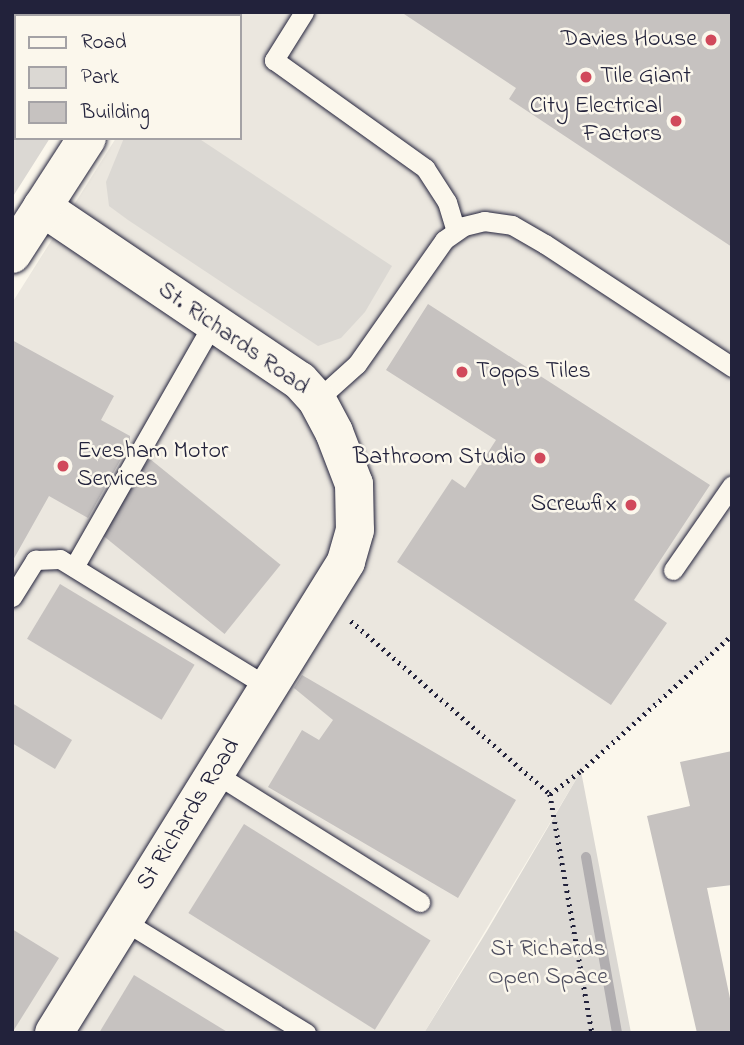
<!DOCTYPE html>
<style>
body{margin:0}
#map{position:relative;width:744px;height:1045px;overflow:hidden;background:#fbf7ec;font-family:"Indie Flower",sans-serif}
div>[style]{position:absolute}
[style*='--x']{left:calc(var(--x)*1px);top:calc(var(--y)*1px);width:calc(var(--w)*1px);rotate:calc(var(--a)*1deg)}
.built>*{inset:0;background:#ebe7df}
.green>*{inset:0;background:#dbd8d3}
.stream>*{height:10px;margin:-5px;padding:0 5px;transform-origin:5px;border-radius:5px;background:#b1aeb0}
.building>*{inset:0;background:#c6c2c0;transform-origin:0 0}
.path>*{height:4.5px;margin-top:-2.25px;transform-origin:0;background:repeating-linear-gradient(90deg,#22223b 0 2px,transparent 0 7px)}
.roads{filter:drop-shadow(0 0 2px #22223b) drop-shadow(0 0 2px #22223b)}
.service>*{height:19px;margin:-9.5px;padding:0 9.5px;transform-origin:9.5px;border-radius:9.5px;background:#fbf7ec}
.minor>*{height:38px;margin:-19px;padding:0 19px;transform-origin:19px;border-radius:19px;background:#fbf7ec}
.tertiary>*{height:38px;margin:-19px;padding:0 19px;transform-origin:19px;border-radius:19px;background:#fbf7ec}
.dots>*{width:19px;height:19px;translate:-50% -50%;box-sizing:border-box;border:4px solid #fbf7ec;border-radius:50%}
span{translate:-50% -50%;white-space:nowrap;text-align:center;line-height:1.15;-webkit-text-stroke:5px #fbf7ec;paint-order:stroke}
.poi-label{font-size:24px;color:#22223b}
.right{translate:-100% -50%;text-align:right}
.left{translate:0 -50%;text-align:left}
.street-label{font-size:24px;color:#22223b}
.park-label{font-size:24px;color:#505061}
.frame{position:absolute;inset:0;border:14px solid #22223b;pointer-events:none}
.legend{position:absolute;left:14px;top:14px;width:228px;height:126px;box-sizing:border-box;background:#fbf7ec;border:2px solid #a4a2a5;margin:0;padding:9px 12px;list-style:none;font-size:21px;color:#22223b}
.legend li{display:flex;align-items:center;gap:14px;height:35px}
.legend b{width:35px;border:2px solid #a4a2a5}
</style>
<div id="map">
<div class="built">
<div style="clip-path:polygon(195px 12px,732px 12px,732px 637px,581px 771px,424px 1033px,71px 1033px,103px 920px,33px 1033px,12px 1033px,12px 303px,116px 138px,240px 138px,240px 16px,193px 16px)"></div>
</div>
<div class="green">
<div style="clip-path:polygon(12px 12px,131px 12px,16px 16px,16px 138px,50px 138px,12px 198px)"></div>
<div style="clip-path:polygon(124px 138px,198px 138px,392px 266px,365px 312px,341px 338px,318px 346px,128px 220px,109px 206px,106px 182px)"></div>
<div style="clip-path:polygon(581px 771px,631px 1033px,424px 1033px,487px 931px)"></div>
</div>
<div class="stream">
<div style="--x:586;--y:857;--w:179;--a:80"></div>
</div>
<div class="building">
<div style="clip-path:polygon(401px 12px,732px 12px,732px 247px,509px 99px,516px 88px)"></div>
<div style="clip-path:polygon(428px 304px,710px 485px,634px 600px,667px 623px,611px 705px,397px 562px,452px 479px,465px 488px,496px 440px,386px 370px)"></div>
<div style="clip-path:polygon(12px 340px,114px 396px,101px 420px,130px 436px,130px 443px,88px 518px,49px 496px,12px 562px)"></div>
<div style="left:150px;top:459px;width:168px;height:89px;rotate:39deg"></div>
<div style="left:60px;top:584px;width:157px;height:64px;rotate:31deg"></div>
<div style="clip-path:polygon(302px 675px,516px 800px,458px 898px,268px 787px,302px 730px,319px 740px,333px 720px,294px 688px)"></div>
<div style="clip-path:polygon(12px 703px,72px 740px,55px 769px,12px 743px)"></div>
<div style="clip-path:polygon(732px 751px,732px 885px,707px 888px,732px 1008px,732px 1033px,697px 1033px,647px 816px,690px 806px,680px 762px)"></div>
<div style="left:244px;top:824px;width:220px;height:105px;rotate:32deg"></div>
<div style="clip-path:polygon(12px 929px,59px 958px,12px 1033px)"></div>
<div style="clip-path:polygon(134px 975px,193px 1011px,229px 1033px,99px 1033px)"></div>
</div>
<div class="path">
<div style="--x:351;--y:621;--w:264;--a:41"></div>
<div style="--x:550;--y:794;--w:243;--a:80"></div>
<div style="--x:550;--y:794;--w:39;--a:-37"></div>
<div style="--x:581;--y:771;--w:203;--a:-42"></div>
</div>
<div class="roads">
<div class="service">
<div style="--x:304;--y:12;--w:57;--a:122"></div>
<div style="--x:274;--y:60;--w:186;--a:35.6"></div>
<div style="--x:425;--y:168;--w:40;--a:57.1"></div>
<div style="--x:447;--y:202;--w:30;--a:73"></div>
<div style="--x:317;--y:400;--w:54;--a:-42"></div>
<div style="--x:357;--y:364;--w:151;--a:-54.9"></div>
<div style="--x:444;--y:240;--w:24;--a:-35"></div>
<div style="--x:464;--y:226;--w:21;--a:-14"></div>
<div style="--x:484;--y:221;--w:28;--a:8"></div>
<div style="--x:512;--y:225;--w:38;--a:30"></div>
<div style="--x:545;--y:244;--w:224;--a:33.3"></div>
<div style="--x:74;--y:567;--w:281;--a:-60.3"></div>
<div style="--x:673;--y:570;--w:103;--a:-55.2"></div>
<div style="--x:12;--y:597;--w:44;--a:-58.1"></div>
<div style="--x:35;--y:560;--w:25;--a:-2"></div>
<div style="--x:60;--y:559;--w:244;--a:31.6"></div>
<div style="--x:216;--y:774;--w:241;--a:32.1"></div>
<div style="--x:124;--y:921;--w:214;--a:31.6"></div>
</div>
<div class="minor">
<div style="--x:42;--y:207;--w:311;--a:34"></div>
<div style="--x:300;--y:381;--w:25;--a:48"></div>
<div style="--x:317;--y:400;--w:36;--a:62"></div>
<div style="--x:334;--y:432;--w:56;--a:69"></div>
<div style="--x:354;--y:484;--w:46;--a:88.8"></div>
<div style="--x:355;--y:530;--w:33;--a:106"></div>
<div style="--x:346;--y:562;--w:554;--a:121.8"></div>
</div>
<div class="tertiary">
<div style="--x:167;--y:16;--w:4;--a:-63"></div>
<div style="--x:12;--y:254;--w:138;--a:-57.1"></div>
</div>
</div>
<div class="dots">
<div style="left:711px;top:40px;background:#d1495b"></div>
<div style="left:586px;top:77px;background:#d1495b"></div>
<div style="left:676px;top:121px;background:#d1495b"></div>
<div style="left:462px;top:372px;background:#d1495b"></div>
<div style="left:540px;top:458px;background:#d1495b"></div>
<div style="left:63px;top:466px;background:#d1495b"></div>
<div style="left:631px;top:505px;background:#d1495b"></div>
</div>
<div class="poi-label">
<span class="right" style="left:697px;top:40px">Davies House</span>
<span class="left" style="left:600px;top:77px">Tile Giant</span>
<span class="right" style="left:662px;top:121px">City Electrical<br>Factors</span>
<span class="left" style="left:476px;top:372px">Topps Tiles</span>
<span class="left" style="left:77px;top:466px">Evesham Motor<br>Services</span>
<span class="right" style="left:526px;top:458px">Bathroom Studio</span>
<span class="right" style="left:617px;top:505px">Screwfix</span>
</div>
<div class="street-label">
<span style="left:233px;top:339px;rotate:35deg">St. Richards Road</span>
<span style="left:189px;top:815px;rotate:-58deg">St Richards Road</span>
</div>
<div class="park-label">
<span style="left:548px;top:964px">St Richards<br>Open Space</span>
</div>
<div class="frame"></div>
<ul class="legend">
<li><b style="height:9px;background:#fbf7ec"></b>Road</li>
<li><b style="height:19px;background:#dbd8d3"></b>Park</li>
<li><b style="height:19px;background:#c6c2c0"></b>Building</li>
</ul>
</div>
